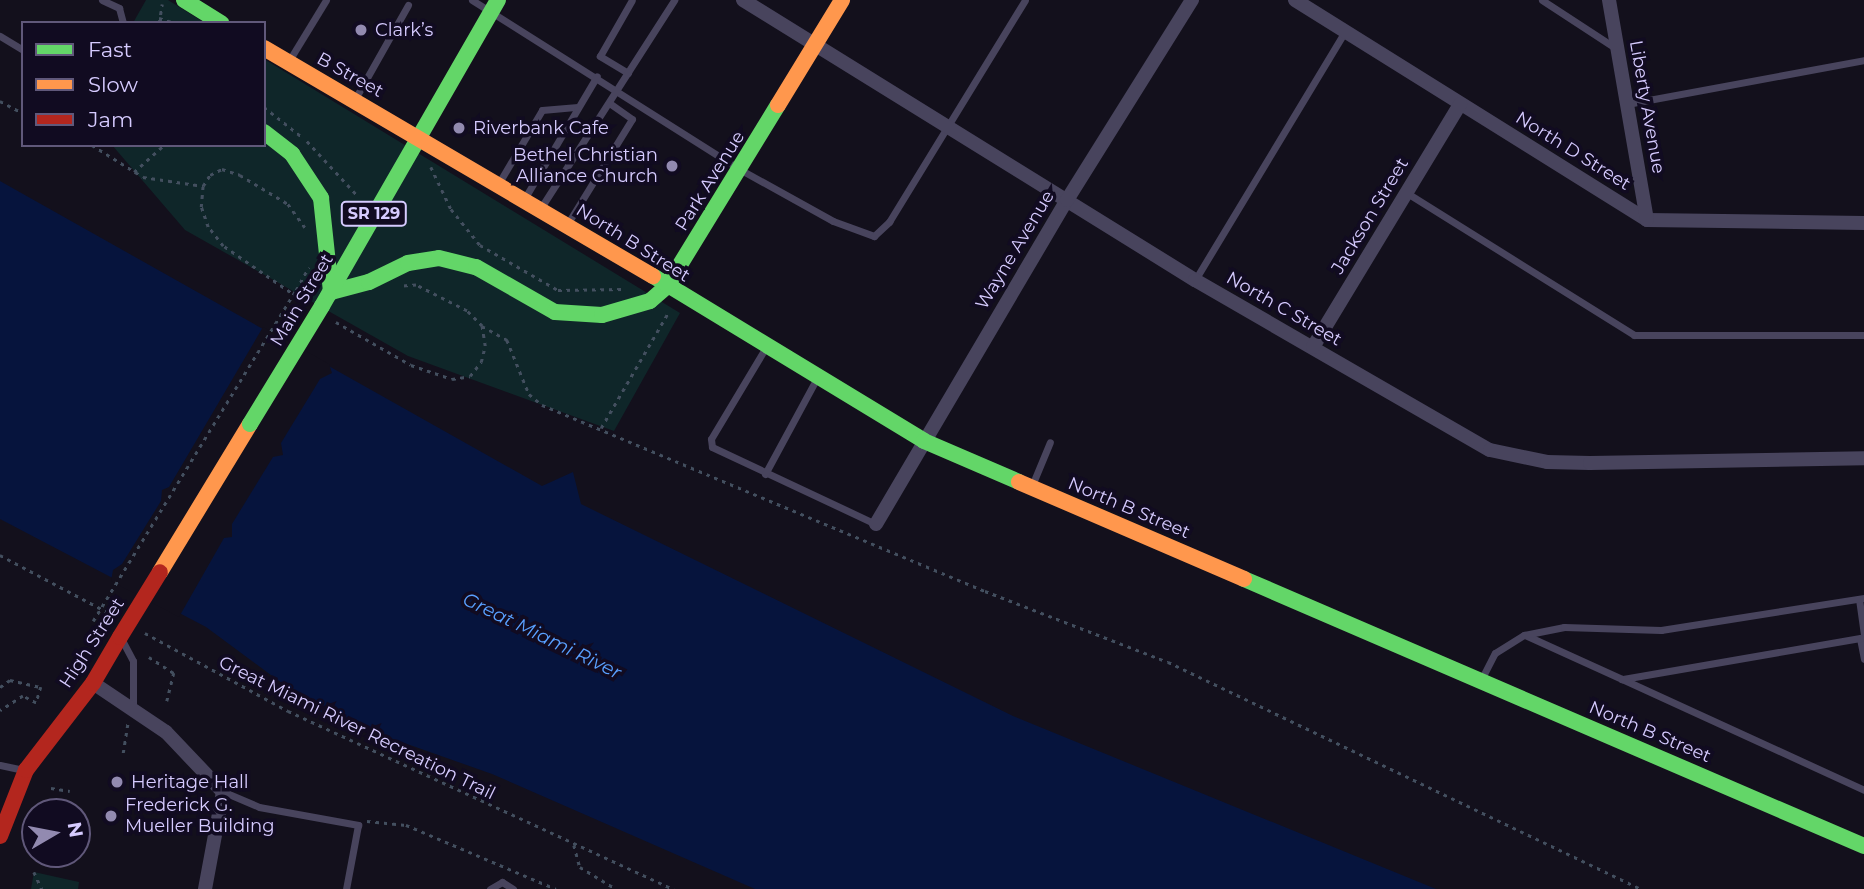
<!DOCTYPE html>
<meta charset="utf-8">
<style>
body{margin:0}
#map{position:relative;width:1864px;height:889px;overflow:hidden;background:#13101c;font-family:Montserrat,sans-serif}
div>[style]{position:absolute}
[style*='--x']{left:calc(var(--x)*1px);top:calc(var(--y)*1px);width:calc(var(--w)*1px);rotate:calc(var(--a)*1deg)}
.green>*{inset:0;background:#0f2629}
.water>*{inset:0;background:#06143d}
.pier>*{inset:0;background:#13101c}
.path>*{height:2.5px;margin-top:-1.25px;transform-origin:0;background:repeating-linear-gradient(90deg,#434f5f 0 3.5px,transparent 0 8.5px)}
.lane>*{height:7px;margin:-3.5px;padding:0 3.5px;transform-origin:3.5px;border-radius:3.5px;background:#48445d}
.street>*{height:14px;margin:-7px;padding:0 7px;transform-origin:7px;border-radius:7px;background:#48445d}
.fast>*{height:16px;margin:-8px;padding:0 8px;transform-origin:8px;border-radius:8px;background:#63d668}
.slow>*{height:16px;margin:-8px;padding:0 8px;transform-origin:8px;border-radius:8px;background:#ff974d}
.jam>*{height:16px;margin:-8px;padding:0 8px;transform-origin:8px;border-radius:8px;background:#b3261e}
.path-bridge>*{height:2.5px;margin-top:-1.25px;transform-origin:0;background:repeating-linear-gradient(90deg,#434f5f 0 3.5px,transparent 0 8.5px)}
.fast-bridge>*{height:16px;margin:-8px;padding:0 8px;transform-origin:8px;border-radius:8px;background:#63d668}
.jam-bridge>*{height:16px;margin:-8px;padding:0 8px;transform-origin:8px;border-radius:8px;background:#b3261e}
.dots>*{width:19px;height:19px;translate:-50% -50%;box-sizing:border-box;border:4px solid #110b21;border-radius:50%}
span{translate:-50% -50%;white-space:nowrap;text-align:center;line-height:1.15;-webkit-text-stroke:7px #110b21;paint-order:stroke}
.shield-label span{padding:2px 5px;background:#110b21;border:2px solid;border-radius:5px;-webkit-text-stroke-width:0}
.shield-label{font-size:16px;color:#d6cbff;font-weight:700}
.poi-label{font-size:18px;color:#d6cbff}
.left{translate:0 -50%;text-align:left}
.right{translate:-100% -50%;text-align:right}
.street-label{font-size:18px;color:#d6cbff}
.water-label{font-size:19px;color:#59a0ff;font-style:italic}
.legend{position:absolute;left:21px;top:21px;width:245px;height:126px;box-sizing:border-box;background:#110b21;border:2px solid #60587a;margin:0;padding:9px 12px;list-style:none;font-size:21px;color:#d6cbff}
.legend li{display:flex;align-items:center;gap:14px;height:35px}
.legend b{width:35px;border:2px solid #60587a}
.north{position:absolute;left:21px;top:798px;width:70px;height:70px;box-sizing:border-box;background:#110b21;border:2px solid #60587a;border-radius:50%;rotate:80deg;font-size:19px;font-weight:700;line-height:28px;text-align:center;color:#d6cbff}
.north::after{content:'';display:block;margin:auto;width:24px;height:32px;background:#928ab0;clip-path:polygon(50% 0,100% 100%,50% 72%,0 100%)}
</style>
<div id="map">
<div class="green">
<div style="clip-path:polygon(146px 0,168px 0,205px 23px,133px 23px)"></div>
<div style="clip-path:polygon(264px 59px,680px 313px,614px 431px,408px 356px,185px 230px,112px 145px,264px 145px)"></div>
<div style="clip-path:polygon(34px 872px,79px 882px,78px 889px,31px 889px)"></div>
</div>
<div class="water">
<div style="clip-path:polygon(0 181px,542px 486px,573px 472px,581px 504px,1013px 716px,1436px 889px,755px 889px,492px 774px,325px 715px,206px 627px,0 519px)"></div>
</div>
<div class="pier">
<div style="clip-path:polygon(263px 327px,329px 364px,332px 373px,320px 379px,281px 443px,283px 455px,273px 457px,232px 524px,232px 537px,224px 538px,179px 617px,111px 581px,113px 570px,122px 564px,161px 501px,162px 490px,169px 487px)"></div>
</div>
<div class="path">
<div style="--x:159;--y:18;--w:14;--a:17"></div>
<div style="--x:159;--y:23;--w:19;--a:-81"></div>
<div style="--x:0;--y:101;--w:26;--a:28"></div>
<div style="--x:264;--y:107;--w:48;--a:38.3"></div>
<div style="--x:307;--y:141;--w:74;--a:47.2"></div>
<div style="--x:92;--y:145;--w:60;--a:32.1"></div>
<div style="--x:143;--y:177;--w:61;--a:8.5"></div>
<div style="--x:431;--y:167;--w:47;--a:64.5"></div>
<div style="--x:451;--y:209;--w:46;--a:51.1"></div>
<div style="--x:480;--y:245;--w:90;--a:30"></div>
<div style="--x:558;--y:290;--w:66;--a:-0.9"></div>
<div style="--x:134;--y:172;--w:40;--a:-42"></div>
<div style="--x:296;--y:290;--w:26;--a:-61"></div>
<div style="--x:304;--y:302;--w:98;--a:-145.3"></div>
<div style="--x:223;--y:246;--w:24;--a:-128"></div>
<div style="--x:208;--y:227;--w:21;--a:-109"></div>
<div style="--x:201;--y:207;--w:21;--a:-85"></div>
<div style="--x:203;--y:186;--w:13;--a:-58"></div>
<div style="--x:210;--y:175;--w:13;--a:-27"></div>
<div style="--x:222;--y:169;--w:19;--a:18"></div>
<div style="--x:240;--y:175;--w:56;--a:31.1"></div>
<div style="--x:288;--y:204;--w:29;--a:54"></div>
<div style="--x:336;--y:322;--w:86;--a:29.8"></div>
<div style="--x:411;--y:365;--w:43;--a:18.9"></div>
<div style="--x:452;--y:379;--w:18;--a:-9"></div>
<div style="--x:470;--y:376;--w:18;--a:-52"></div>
<div style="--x:481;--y:362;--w:16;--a:-76"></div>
<div style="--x:485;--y:346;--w:20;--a:-99"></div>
<div style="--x:482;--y:326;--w:21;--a:-135"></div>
<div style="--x:467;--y:311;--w:57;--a:-153"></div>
<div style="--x:416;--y:285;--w:13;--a:176"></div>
<div style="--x:482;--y:326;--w:29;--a:29"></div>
<div style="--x:507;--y:340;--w:58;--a:67.8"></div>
<div style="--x:529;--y:394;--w:17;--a:40"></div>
<div style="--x:542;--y:405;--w:480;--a:22.8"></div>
<div style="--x:985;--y:591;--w:196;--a:21.2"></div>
<div style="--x:1168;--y:662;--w:525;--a:25.64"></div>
<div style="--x:601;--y:428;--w:133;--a:-59.8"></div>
<div style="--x:0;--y:555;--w:126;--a:28"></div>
<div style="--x:145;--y:633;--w:163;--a:28.6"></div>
<div style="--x:288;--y:711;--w:425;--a:24.8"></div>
<div style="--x:149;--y:657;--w:30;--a:33"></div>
<div style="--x:174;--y:673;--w:29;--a:104"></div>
<div style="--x:0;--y:687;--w:12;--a:-35"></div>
<div style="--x:10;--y:680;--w:32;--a:13"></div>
<div style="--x:41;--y:687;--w:17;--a:107"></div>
<div style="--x:36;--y:703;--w:15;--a:-152"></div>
<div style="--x:23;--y:696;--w:27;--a:147"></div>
<div style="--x:123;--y:753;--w:30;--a:-81"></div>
<div style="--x:51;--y:788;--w:19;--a:9"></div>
<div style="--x:367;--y:821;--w:39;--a:6"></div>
<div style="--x:406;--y:825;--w:163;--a:23.1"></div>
<div style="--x:574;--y:845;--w:23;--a:75"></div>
<div style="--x:580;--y:867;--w:42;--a:31.4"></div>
<div style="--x:34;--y:872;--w:19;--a:65"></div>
</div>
<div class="lane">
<div style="--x:102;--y:0;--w:19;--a:25"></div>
<div style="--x:119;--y:8;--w:16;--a:75"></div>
<div style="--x:472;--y:0;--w:318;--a:32.3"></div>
<div style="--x:741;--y:170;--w:105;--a:29"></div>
<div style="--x:833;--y:221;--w:44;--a:20.1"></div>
<div style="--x:874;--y:236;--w:21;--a:-43"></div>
<div style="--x:889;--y:222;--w:260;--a:-58.5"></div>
<div style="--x:1542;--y:0;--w:90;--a:33.2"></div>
<div style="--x:0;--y:36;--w:27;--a:31"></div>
<div style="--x:290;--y:59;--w:69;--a:-58.6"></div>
<div style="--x:628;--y:73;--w:33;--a:-149"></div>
<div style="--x:600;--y:56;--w:64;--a:-60.3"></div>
<div style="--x:355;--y:99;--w:108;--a:-60.6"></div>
<div style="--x:1627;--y:104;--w:241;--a:-10.5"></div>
<div style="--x:500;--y:181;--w:82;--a:-59.4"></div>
<div style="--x:542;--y:110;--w:36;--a:-5"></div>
<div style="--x:1407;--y:193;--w:268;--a:32"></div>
<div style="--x:1634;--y:335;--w:230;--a:0"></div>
<div style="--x:526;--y:196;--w:139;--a:-59.4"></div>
<div style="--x:542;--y:206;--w:245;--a:-57.3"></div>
<div style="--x:568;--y:223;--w:122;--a:-58.4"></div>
<div style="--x:632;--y:119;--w:28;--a:-145"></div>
<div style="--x:1195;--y:280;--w:288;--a:-58.9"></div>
<div style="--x:766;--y:347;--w:107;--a:120.9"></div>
<div style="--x:711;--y:439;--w:8;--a:83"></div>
<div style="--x:712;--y:447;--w:181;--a:25.2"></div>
<div style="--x:765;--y:474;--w:109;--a:-61.6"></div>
<div style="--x:1033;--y:483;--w:44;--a:-67.5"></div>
<div style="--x:1859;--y:599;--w:36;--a:82"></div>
<div style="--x:1525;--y:635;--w:107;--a:24.4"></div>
<div style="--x:123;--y:642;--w:21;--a:62"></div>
<div style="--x:133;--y:661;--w:47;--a:90"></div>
<div style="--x:1864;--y:659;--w:21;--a:-101"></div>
<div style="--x:1860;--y:638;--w:242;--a:170.2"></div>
<div style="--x:1622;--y:679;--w:266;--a:24.6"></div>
<div style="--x:1482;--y:678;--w:28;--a:-63"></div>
<div style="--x:1495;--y:653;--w:34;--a:-32"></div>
<div style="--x:1524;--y:635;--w:41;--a:-11.3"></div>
<div style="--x:1564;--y:627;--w:97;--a:1.8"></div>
<div style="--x:1661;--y:630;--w:206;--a:-9"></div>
<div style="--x:0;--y:765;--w:24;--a:12"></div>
<div style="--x:224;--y:792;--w:38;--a:23"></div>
<div style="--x:259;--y:807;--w:101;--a:10.3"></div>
<div style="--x:358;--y:825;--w:65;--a:100.6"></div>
<div style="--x:490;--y:889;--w:14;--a:-30"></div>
<div style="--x:502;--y:882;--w:13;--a:32"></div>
</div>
<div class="street">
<div style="--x:743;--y:0;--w:532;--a:31.78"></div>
<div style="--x:1195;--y:280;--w:340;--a:30"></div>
<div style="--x:1490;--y:450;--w:58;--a:11.9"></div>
<div style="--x:1547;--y:462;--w:43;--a:1.3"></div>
<div style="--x:1590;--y:463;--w:274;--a:-1"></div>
<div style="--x:1295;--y:0;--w:415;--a:32"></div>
<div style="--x:1647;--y:220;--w:217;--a:0.8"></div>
<div style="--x:1609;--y:0;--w:223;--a:80.2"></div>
<div style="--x:1313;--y:347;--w:284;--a:-58.8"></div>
<div style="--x:876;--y:524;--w:376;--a:-59.5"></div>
<div style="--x:1067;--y:200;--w:236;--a:-58"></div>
<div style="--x:93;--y:683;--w:88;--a:33.9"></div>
<div style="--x:166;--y:732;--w:83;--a:46.5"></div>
<div style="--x:223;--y:792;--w:99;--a:100.5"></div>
</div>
<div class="fast">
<div style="--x:184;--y:0;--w:44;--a:31.9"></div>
<div style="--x:264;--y:132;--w:36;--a:38"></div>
<div style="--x:292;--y:154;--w:53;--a:56.6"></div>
<div style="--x:321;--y:198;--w:95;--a:83.9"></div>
<div style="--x:331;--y:292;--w:39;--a:-15"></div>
<div style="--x:369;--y:282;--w:43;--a:-26"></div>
<div style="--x:408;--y:263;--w:31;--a:-9"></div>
<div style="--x:439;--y:258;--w:38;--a:14"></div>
<div style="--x:476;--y:267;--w:91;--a:29.7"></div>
<div style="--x:555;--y:312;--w:47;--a:3.7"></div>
<div style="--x:602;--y:315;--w:50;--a:-16.3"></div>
<div style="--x:650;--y:301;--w:23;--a:-41"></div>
<div style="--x:667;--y:286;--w:212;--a:-58.5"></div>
<div style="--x:653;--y:276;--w:317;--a:31.3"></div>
<div style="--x:924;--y:441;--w:103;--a:23.3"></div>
<div style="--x:322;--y:306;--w:353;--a:-60.1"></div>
<div style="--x:1244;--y:579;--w:675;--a:23.3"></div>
</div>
<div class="slow">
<div style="--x:264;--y:48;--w:451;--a:30.4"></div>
<div style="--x:778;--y:105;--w:123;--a:-58.6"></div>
<div style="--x:1019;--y:482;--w:245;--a:23.3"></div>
<div style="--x:160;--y:572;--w:173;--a:-58.7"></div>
</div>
<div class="jam">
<div style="--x:0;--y:836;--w:71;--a:-68.5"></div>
<div style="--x:26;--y:770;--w:110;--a:-52.4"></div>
<div style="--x:93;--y:683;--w:53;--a:-59.6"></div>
</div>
<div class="path-bridge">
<div style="--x:93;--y:621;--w:388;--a:-58.5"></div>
</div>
<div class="fast-bridge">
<div style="--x:250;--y:424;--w:138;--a:-58.6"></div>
</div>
<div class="jam-bridge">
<div style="--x:120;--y:637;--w:76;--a:-58.4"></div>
</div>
<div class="dots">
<div style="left:361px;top:30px;background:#928ab0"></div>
<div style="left:459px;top:128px;background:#928ab0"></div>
<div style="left:672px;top:166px;background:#928ab0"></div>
<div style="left:117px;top:782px;background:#928ab0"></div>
<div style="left:111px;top:816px;background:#928ab0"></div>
</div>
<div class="shield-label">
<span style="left:374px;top:214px">SR 129</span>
</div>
<div class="poi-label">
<span class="left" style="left:375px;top:30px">Clark’s</span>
<span class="left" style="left:473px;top:128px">Riverbank Cafe</span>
<span class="right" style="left:658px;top:166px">Bethel Christian<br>Alliance Church</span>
<span class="left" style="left:131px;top:782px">Heritage Hall</span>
<span class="left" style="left:125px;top:816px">Frederick G.<br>Mueller Building</span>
</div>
<div class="street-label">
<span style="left:350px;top:75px;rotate:29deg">B Street</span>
<span style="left:1647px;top:107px;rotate:80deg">Liberty Avenue</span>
<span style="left:1573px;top:151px;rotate:32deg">North D Street</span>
<span style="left:710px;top:181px;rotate:-58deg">Park Avenue</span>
<span style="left:1370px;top:216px;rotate:-59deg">Jackson Street</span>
<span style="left:633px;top:243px;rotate:32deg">North B Street</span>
<span style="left:1015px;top:250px;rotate:-59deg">Wayne Avenue</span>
<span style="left:302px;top:300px;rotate:-59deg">Main Street</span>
<span style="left:1284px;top:309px;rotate:30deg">North C Street</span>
<span style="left:1129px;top:508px;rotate:23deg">North B Street</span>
<span style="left:92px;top:643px;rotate:-57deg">High Street</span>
<span style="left:357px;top:728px;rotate:26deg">Great Miami River Recreation Trail</span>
<span style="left:1650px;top:732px;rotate:23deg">North B Street</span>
</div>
<div class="water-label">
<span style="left:542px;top:636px;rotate:26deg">Great Miami River</span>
</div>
<ul class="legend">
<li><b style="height:9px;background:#63d668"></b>Fast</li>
<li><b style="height:9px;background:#ff974d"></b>Slow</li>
<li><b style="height:9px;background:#b3261e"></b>Jam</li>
</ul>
<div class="north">N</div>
</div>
